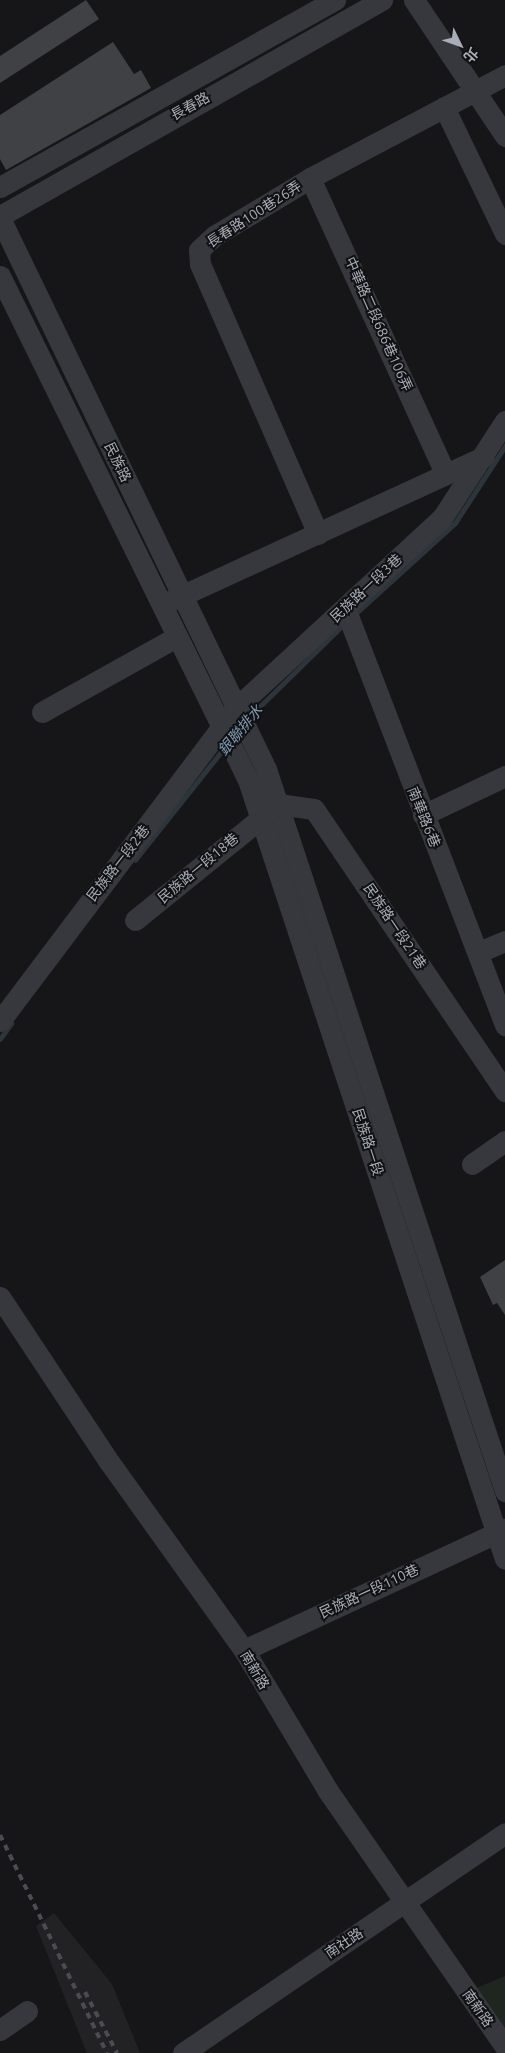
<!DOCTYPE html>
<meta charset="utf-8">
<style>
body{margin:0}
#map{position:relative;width:505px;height:2053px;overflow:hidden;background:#161618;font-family:Ubuntu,"Noto Sans TC",sans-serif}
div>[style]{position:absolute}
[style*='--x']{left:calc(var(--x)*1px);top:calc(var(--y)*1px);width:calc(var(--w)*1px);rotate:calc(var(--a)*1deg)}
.built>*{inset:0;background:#222225}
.green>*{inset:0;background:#1e261f}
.stream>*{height:4.5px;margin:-2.25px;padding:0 2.25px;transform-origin:2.25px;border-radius:2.25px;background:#2c353c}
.building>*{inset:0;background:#404145}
.minor>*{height:21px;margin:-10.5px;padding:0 10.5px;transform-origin:10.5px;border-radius:10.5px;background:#37383d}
.rail>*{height:4px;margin-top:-2px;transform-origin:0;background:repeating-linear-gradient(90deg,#4a4c52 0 6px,transparent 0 11px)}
span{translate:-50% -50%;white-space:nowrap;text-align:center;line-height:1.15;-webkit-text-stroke:4px #111113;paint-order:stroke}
.street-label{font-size:14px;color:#a8adb8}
.water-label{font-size:15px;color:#7f9bb3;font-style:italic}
.north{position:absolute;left:435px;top:20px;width:50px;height:50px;-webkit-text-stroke:4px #111113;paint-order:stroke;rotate:132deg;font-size:14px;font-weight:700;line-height:20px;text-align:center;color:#a8adb8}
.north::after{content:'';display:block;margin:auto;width:18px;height:22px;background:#a8adb8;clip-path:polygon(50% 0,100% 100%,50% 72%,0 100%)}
</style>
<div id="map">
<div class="built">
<div style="clip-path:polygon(54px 1913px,112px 1984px,140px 2053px,87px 2053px,36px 1926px)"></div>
</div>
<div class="green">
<div style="clip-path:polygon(505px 1976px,505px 2043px,469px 1991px)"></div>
</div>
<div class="stream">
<div style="--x:354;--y:615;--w:137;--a:-42.3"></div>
<div style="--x:455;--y:523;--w:92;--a:-57"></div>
<div style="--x:249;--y:717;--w:134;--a:-44.4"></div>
<div style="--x:135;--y:860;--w:144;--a:-51.5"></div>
<div style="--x:0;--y:1039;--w:19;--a:-54"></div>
</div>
<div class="building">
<div style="clip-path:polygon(86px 0,99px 19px,0 83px,0 56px)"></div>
<div style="clip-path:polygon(113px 42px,134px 74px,141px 70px,151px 88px,6px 170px,0 159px,0 115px)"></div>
<div style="clip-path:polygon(505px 1260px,505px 1315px,497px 1303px,493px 1305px,480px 1277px)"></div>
</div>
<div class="minor">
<div style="--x:414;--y:0;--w:164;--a:56.2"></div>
<div style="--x:444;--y:107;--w:141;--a:64.3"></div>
<div style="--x:310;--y:178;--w:324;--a:65.4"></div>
<div style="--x:0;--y:187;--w:384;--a:-29.2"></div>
<div style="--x:0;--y:216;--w:439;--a:-29.5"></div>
<div style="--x:0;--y:218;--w:612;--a:64.23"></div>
<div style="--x:266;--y:769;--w:761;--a:71.68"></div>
<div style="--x:0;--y:276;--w:562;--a:63.8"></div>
<div style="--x:248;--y:780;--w:820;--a:71.74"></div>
<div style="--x:318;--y:534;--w:295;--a:-113.6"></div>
<div style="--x:200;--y:264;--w:14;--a:-94"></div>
<div style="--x:199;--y:250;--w:21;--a:-43"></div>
<div style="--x:214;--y:236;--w:112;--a:-31.1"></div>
<div style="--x:310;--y:178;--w:221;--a:-27.8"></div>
<div style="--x:170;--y:601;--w:345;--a:-24.7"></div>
<div style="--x:345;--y:608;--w:447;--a:69"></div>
<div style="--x:42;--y:712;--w:154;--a:-29.2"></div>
<div style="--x:423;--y:815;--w:91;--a:-25.4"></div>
<div style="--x:135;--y:920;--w:184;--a:-39"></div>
<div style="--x:278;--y:804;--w:36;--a:8"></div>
<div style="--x:314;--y:809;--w:341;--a:55.9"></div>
<div style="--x:479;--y:952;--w:28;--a:-23"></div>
<div style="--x:0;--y:1021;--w:393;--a:-53"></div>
<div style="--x:237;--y:707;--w:279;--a:-42.7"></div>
<div style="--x:442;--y:518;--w:116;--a:-57"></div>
<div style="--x:472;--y:1164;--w:40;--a:-34.9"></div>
<div style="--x:0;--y:1297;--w:199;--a:56.5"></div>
<div style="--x:110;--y:1463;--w:230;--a:54.4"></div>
<div style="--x:244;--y:1650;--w:164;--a:59.2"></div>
<div style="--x:328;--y:1791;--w:311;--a:55.3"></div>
<div style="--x:244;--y:1650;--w:288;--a:-24.9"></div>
<div style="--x:0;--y:2030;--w:33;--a:-35"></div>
<div style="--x:183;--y:2053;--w:390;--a:-34.3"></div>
</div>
<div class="rail">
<div style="--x:0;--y:1835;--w:243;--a:63.9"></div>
<div style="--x:85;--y:1992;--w:69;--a:62.3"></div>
</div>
<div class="street-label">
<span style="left:190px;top:106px;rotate:-29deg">長春路</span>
<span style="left:254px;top:214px;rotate:-33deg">長春路100巷26弄</span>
<span style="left:379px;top:324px;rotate:66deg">中華路二段686巷106弄</span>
<span style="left:118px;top:462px;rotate:64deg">民族路</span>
<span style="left:366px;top:588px;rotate:-43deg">民族路一段3巷</span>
<span style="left:424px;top:817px;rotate:68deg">南華路6巷</span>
<span style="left:118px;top:863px;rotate:-52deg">民族路一段2巷</span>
<span style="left:198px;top:868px;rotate:-40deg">民族路一段18巷</span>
<span style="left:395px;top:926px;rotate:56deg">民族路一段21巷</span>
<span style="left:368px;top:1142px;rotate:72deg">民族路一段</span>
<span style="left:369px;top:1591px;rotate:-25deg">民族路一段110巷</span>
<span style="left:255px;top:1670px;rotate:59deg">南新路</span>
<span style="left:344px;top:1943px;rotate:-34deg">南社路</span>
<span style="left:478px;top:2008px;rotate:55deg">南新路</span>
</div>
<div class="water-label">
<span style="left:240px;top:730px;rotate:-50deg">銀聯排水</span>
</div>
<div class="north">北</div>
</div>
